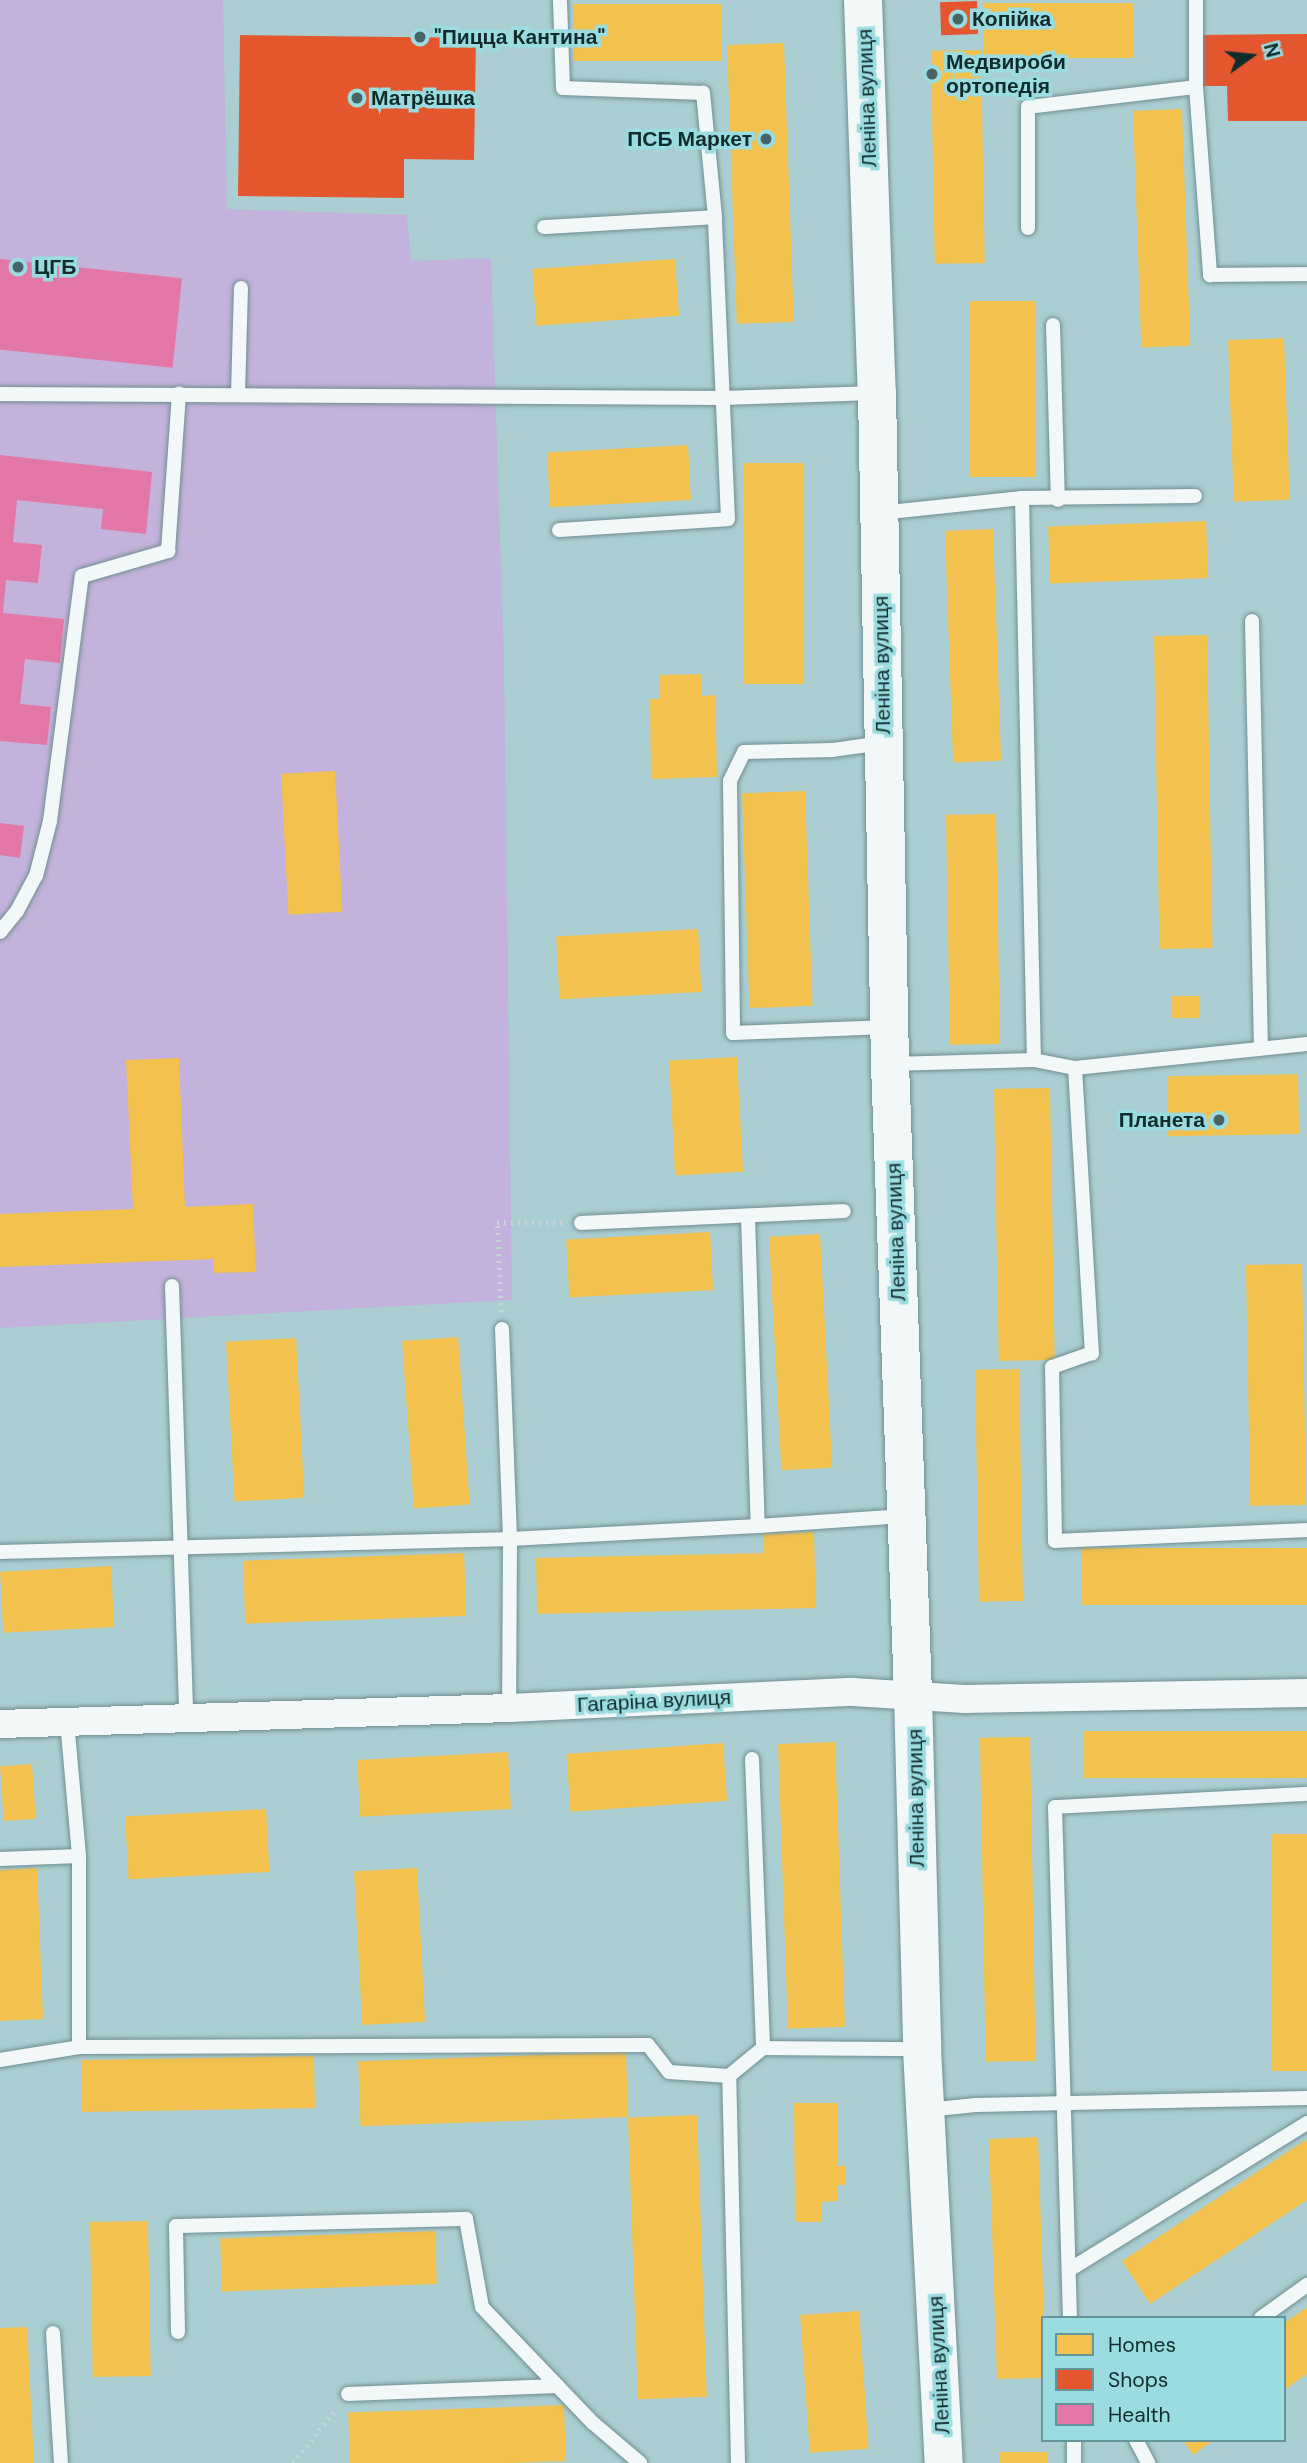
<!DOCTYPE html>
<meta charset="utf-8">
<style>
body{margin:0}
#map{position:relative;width:1307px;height:2463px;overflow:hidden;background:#aaced1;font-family:"DM Sans",sans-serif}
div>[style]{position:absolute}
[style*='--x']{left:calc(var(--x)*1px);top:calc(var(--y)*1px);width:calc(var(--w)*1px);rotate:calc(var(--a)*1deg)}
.green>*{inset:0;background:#c3b2db}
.homes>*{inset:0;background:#f2c14e;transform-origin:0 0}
.shops>*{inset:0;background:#e4572e;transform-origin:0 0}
.health>*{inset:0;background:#e377a8;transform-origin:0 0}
.path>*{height:4.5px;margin-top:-2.25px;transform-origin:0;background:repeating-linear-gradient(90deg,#c8d4d5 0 2px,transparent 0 7px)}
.roads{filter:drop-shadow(0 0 2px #718e91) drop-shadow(0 0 2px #718e91)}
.lane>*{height:14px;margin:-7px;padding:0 7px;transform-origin:7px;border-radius:7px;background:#f2f8f8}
.street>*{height:28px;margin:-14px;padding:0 14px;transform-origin:14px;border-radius:14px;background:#f2f8f8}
.secondary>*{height:38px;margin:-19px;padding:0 19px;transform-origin:19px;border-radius:19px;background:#f2f8f8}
.dots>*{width:19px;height:19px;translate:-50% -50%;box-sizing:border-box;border:4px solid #9bdce0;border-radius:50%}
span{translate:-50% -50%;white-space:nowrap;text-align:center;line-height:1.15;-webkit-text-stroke:7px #9bdce0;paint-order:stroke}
.poi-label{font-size:21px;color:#122c2e;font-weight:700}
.left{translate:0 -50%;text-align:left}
.right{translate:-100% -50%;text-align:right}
.street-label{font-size:21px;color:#122c2e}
.legend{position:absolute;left:1041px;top:2316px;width:245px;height:126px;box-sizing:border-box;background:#9bdce0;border:2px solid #649699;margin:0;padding:9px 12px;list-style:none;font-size:21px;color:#122c2e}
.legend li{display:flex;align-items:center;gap:14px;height:35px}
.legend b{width:35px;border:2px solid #649699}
.north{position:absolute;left:1216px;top:21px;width:70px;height:70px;-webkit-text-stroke:5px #9bdce0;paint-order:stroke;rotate:75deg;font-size:19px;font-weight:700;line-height:28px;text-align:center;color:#122c2e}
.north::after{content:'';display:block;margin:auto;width:24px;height:32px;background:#122c2e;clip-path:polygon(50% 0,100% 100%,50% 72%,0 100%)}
</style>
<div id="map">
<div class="green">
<div style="clip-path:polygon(0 0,223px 0,227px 209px,407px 215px,411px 261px,491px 258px,504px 661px,512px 1300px,0 1328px)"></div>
</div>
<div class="homes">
<div style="left:1134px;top:3px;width:55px;height:151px;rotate:90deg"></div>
<div style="left:722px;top:4px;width:57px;height:148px;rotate:90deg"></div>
<div style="left:784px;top:43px;width:279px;height:57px;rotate:88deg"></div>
<div style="left:981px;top:50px;width:213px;height:50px;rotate:89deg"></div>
<div style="left:1182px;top:109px;width:237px;height:49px;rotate:88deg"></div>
<div style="left:675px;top:259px;width:57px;height:143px;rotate:86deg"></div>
<div style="left:970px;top:301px;width:65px;height:176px"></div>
<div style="left:1284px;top:338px;width:162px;height:56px;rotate:88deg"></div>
<div style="left:688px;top:445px;width:55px;height:141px;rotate:87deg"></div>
<div style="left:744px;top:463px;width:59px;height:221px"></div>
<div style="left:1206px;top:521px;width:57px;height:158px;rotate:88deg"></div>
<div style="left:993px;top:529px;width:232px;height:48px;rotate:88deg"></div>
<div style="left:1207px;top:635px;width:313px;height:53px;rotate:89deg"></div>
<div style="clip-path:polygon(702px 674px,702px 696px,715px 695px,717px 777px,651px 779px,650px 699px,659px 699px,659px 675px)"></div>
<div style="left:335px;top:771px;width:141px;height:54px;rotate:87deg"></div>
<div style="left:805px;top:791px;width:215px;height:63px;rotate:88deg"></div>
<div style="left:996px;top:814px;width:230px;height:50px;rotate:89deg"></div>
<div style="left:698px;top:929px;width:63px;height:142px;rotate:87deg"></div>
<div style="left:1171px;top:996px;width:28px;height:22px"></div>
<div style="left:737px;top:1057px;width:115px;height:68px;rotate:87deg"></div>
<div style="clip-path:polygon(179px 1058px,185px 1207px,253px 1204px,256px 1272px,213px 1273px,213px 1259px,0 1267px,0 1214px,133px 1209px,126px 1060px)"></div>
<div style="left:1298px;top:1074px;width:60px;height:131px;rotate:89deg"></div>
<div style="left:1050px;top:1088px;width:272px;height:56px;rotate:89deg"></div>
<div style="left:710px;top:1232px;width:58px;height:144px;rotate:87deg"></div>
<div style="left:820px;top:1234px;width:234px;height:51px;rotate:87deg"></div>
<div style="left:1302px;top:1264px;width:241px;height:56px;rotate:89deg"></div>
<div style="left:458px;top:1337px;width:168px;height:56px;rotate:86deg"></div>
<div style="left:296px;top:1338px;width:160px;height:70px;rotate:87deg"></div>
<div style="left:1019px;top:1369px;width:232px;height:44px;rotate:89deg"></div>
<div style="clip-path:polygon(814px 1532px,816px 1608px,537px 1614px,536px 1558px,764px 1553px,763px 1534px)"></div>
<div style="left:1307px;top:1548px;width:57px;height:226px;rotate:90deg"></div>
<div style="left:464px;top:1553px;width:63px;height:221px;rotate:88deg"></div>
<div style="left:111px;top:1566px;width:61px;height:111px;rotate:87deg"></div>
<div style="left:1307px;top:1731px;width:47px;height:224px;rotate:90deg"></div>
<div style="left:1030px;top:1737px;width:324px;height:50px;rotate:89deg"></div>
<div style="left:835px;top:1742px;width:285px;height:57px;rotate:88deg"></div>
<div style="left:723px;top:1743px;width:58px;height:157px;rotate:86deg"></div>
<div style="left:508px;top:1752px;width:57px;height:151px;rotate:87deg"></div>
<div style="left:32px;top:1764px;width:55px;height:32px;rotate:86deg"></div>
<div style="left:266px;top:1809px;width:63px;height:141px;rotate:87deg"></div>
<div style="left:1271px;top:1834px;width:36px;height:237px"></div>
<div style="clip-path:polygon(37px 1868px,43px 2019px,0 2021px,0 1870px)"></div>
<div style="left:417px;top:1868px;width:154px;height:63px;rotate:87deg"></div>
<div style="left:626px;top:2052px;width:65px;height:268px;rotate:88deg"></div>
<div style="left:314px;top:2056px;width:52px;height:233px;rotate:89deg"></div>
<div style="clip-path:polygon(794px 2103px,837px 2103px,838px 2166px,846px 2166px,846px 2185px,838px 2185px,838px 2201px,822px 2202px,822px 2222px,795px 2222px)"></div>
<div style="left:697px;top:2115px;width:282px;height:69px;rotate:88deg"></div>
<div style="clip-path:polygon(1038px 2137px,1044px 2318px,1043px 2378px,997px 2379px,989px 2139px)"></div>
<div style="clip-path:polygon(1307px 2139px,1307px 2200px,1150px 2304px,1122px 2261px)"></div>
<div style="left:148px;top:2221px;width:155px;height:58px;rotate:89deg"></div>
<div style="left:435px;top:2231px;width:53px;height:215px;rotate:88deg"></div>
<div style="clip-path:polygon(1307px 2307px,1307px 2374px,1284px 2390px,1284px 2323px)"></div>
<div style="left:859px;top:2311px;width:138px;height:59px;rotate:86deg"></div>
<div style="clip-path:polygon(27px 2327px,34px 2463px,0 2463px,0 2328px)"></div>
<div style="left:564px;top:2405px;width:56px;height:216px;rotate:88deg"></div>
<div style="clip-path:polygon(1183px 2440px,1214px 2440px,1193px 2455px)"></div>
<div style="left:1047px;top:2452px;width:11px;height:48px;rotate:90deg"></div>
</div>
<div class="shops">
<div style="left:977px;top:1px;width:33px;height:37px;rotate:88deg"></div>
<div style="clip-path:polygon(1307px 34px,1307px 121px,1228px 121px,1227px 86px,1198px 86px,1197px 35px)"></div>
<div style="clip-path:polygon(240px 35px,476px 38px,474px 160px,404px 159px,404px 198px,238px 196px)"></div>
</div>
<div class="health">
<div style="left:0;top:259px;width:183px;height:90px;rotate:6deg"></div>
<div style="clip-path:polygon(0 455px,152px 472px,146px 534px,101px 529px,103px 509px,17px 500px,13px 542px,42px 545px,38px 583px,6px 580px,3px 613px,64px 619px,60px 663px,25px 659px,20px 704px,51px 707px,47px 745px,0 741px)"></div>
<div style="clip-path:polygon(0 823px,24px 826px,20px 858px,0 855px)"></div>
</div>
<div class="path">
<div style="--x:501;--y:1312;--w:90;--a:-92.5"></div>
<div style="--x:497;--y:1222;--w:66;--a:0.9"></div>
<div style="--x:293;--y:2463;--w:70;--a:-51.3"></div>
</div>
<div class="roads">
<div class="lane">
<div style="--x:1196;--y:0;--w:87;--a:90"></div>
<div style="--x:1196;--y:87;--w:189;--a:85.7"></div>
<div style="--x:1210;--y:275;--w:97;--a:-0.6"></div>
<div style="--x:544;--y:227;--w:171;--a:-3.3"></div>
<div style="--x:1028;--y:228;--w:121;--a:-90"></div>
<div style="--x:1028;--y:107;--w:169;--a:-6.8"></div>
<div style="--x:1053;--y:325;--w:175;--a:88.4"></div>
<div style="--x:0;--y:394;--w:722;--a:0.32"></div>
<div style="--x:722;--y:398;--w:154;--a:-1.9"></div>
<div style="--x:238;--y:394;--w:106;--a:-88.4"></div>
<div style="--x:1022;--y:498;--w:562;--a:88.78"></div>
<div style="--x:880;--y:513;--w:143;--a:-6"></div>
<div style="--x:1022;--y:498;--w:173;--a:-0.7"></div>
<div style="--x:559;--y:530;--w:169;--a:-3.7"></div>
<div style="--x:728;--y:519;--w:302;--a:-92.5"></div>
<div style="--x:715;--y:217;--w:125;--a:-95.5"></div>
<div style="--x:703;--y:93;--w:140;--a:-178"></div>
<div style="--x:563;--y:88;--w:88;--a:-92"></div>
<div style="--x:1252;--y:621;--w:427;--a:88.8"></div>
<div style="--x:882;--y:743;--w:49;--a:171.9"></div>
<div style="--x:833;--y:750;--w:89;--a:178.7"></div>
<div style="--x:744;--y:752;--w:32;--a:116"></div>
<div style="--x:730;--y:781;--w:252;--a:89.3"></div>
<div style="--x:733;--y:1033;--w:155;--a:-2.2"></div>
<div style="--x:0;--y:932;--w:27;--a:-51"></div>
<div style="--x:17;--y:911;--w:40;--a:-62"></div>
<div style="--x:36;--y:876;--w:57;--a:-75.7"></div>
<div style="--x:50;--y:821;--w:247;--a:-82.6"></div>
<div style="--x:82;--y:576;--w:90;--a:-16.2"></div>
<div style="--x:168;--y:551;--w:158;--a:-86"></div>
<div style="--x:891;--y:1064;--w:143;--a:-1.6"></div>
<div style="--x:1034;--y:1060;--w:42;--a:11"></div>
<div style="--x:1075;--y:1068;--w:233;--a:-5.9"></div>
<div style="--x:1075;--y:1068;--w:286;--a:86.6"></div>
<div style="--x:1092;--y:1353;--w:42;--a:160.7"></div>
<div style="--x:1052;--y:1367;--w:174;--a:89"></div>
<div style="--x:1055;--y:1541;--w:252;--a:-2.5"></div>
<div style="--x:748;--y:1216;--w:310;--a:88.2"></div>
<div style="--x:758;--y:1526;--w:147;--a:-3.9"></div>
<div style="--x:581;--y:1223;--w:263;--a:-2.6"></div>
<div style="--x:172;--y:1286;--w:430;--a:88.1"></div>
<div style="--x:502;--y:1329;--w:210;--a:87.8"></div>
<div style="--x:510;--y:1539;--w:169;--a:90.3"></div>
<div style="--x:0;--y:1552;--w:510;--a:-1.46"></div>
<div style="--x:510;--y:1539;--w:248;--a:-3"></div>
<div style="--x:67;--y:1721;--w:136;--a:84.9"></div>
<div style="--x:79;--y:1856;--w:191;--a:90"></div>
<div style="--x:752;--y:1759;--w:289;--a:87.8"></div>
<div style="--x:763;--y:2048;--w:158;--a:0.4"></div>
<div style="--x:0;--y:1859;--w:79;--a:-2.2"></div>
<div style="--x:0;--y:2060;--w:80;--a:-9.3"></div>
<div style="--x:79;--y:2047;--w:569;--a:-0.2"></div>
<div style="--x:648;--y:2045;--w:34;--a:52"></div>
<div style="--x:669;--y:2072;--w:60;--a:3.8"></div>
<div style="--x:927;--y:2110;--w:49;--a:-5.8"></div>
<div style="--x:976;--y:2105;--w:331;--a:-1.2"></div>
<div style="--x:1069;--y:2270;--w:280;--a:-31.7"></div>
<div style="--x:1070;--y:2318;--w:511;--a:-91.68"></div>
<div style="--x:1055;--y:1807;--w:252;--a:-3"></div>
<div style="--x:1261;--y:2318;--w:57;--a:-35.7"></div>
<div style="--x:178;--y:2332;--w:106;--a:-91.1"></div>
<div style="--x:176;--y:2226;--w:290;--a:-1.4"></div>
<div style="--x:466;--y:2219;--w:89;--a:79.7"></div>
<div style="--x:482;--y:2307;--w:161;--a:46.3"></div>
<div style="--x:593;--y:2423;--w:62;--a:40.4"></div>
<div style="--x:53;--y:2333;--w:130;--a:86.5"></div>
<div style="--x:348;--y:2394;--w:209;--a:-2.2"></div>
<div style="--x:1074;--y:2440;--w:23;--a:90"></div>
<div style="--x:1136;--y:2440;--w:26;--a:62"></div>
<div style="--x:738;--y:2463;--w:387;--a:-91.3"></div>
<div style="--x:729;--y:2076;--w:44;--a:-39.5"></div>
</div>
<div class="street">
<div style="--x:0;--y:1724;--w:509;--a:-1.8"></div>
<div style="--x:509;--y:1708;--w:344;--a:-2.7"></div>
<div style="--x:853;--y:1692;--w:112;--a:3.6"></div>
<div style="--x:965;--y:1699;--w:342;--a:-1"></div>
</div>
<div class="secondary">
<div style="--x:863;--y:0;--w:393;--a:88"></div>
<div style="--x:877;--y:393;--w:671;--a:88.89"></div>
<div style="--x:890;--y:1064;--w:631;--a:87.91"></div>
<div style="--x:913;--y:1695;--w:354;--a:88.5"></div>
<div style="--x:922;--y:2049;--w:415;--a:87"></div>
</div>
</div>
<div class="dots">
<div style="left:958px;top:19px;background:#476567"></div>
<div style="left:420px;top:37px;background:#476567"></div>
<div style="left:932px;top:74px;background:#476567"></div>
<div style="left:357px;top:98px;background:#476567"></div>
<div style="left:766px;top:139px;background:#476567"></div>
<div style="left:18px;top:267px;background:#476567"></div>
<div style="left:1219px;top:1120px;background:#476567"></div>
</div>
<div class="poi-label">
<span class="left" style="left:972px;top:19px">Копійка</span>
<span class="left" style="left:434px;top:37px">"Пицца Кантина"</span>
<span class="left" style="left:946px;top:74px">Медвироби<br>ортопедія</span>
<span class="left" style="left:371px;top:98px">Матрёшка</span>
<span class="right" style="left:752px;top:139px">ПСБ Маркет</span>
<span class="left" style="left:34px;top:267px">ЦГБ</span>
<span class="right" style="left:1205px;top:1120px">Планета</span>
</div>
<div class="street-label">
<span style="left:867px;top:98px;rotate:-92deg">Леніна вулиця</span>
<span style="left:882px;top:665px;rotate:-91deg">Леніна вулиця</span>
<span style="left:896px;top:1232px;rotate:-92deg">Леніна вулиця</span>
<span style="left:654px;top:1701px;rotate:-3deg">Гагаріна вулиця</span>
<span style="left:916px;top:1798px;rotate:-91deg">Леніна вулиця</span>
<span style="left:939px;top:2365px;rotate:-93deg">Леніна вулиця</span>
</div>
<ul class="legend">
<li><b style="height:19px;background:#f2c14e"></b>Homes</li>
<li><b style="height:19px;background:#e4572e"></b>Shops</li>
<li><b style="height:19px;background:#e377a8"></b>Health</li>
</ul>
<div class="north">N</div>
</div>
